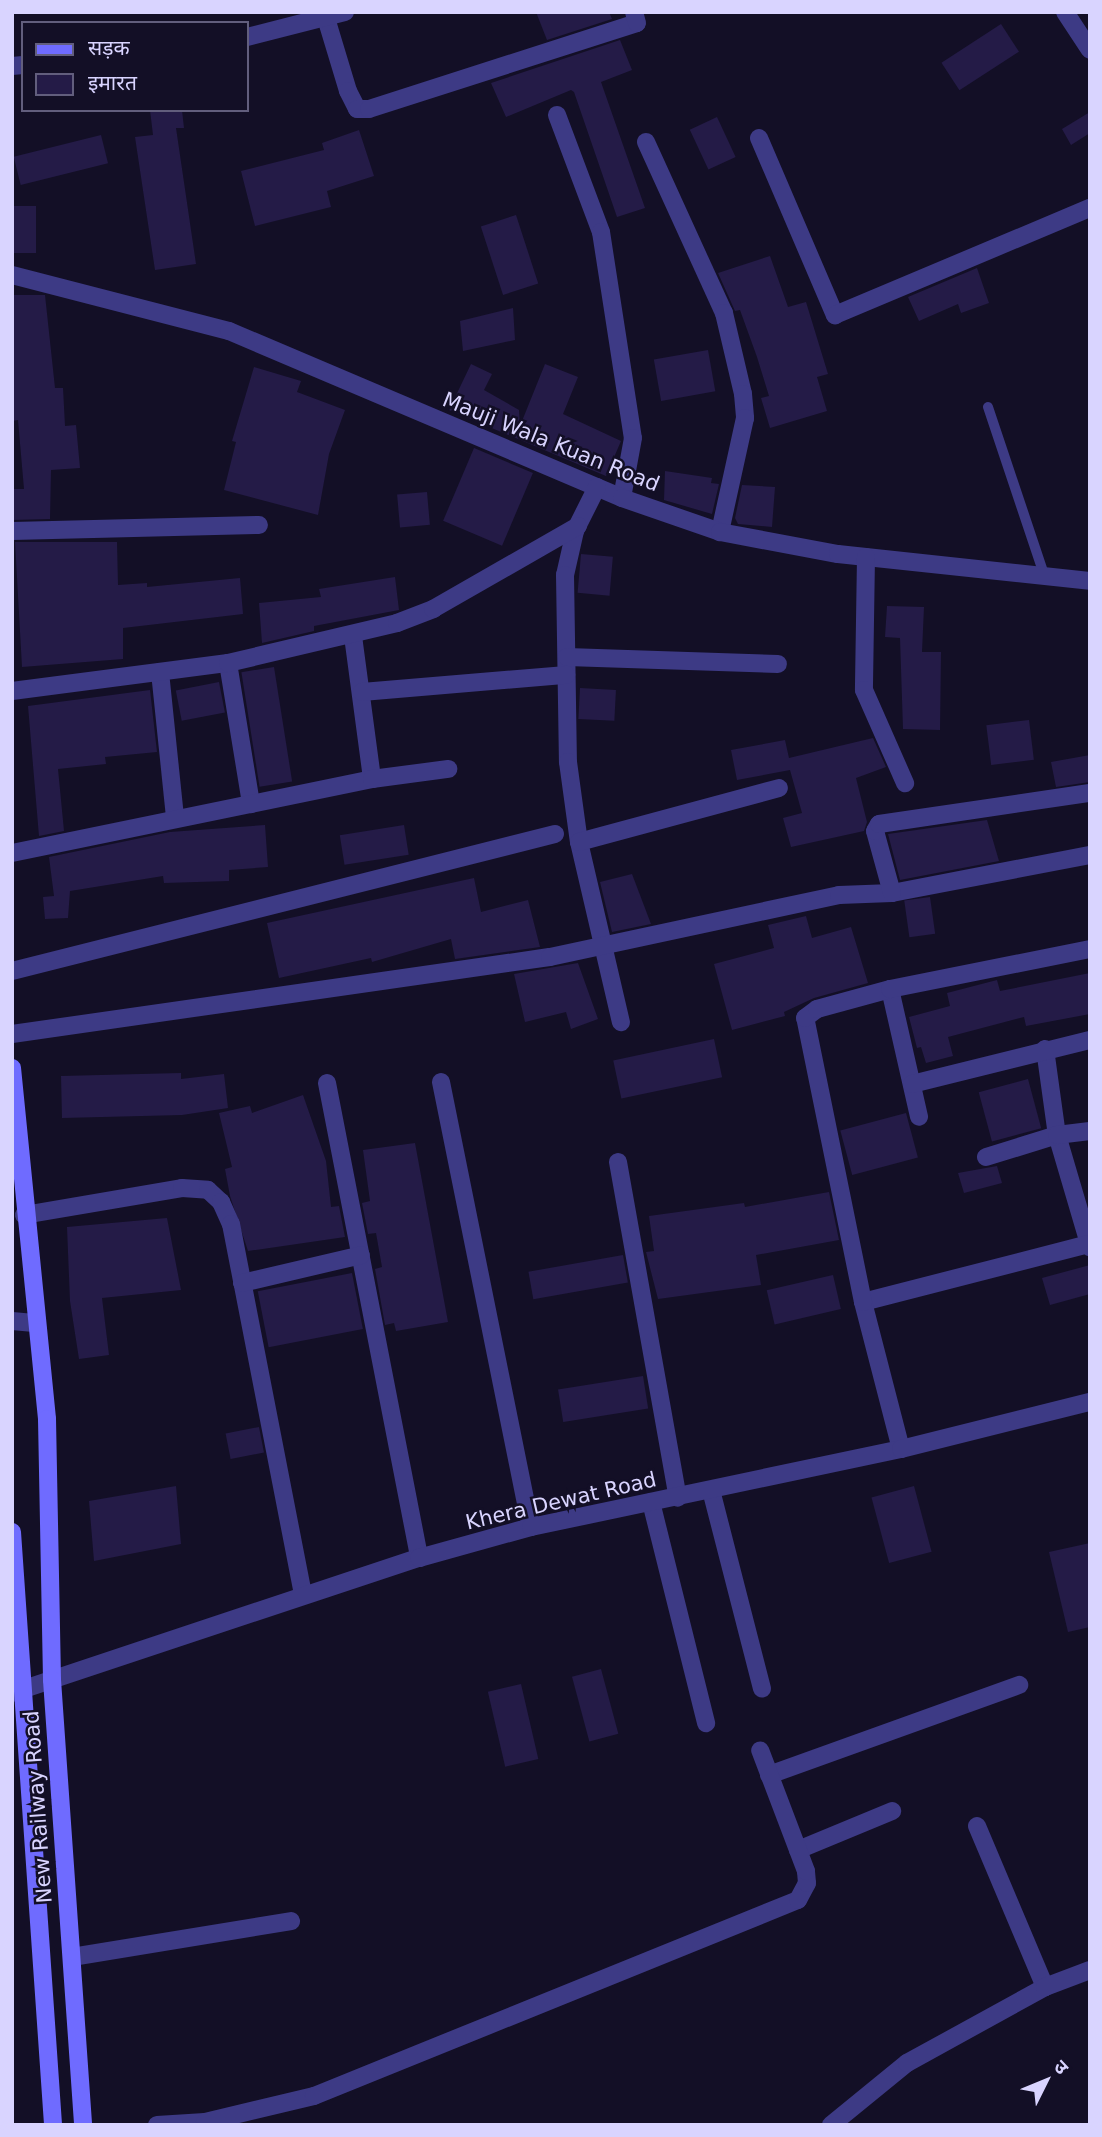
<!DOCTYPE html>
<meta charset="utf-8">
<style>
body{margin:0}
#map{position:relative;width:1102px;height:2137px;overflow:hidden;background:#130f26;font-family:"DejaVu Sans","Noto Sans Devanagari",sans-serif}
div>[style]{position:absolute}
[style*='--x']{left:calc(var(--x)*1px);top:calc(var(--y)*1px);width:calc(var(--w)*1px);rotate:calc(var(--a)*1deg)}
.building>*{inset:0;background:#241b47;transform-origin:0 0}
.service>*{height:10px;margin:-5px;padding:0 5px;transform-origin:5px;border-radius:5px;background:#3d3a85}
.minor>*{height:18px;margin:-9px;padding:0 9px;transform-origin:9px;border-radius:9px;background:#3d3a85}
.secondary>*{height:18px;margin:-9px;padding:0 9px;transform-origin:9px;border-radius:9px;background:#6f6bff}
span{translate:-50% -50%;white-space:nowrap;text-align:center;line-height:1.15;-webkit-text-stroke:5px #130f26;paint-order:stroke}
.street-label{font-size:21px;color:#d9d4ff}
.frame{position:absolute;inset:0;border:14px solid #d9d4ff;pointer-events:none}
.legend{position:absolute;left:21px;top:21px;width:228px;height:91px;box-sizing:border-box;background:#130f26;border:2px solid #625e7d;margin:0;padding:9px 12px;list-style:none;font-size:21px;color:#d9d4ff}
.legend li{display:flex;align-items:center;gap:14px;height:35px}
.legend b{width:35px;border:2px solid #625e7d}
.north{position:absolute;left:1011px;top:2046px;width:70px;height:70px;-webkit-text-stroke:5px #130f26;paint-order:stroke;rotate:47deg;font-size:19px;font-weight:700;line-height:28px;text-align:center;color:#d9d4ff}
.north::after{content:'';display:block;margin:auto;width:24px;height:32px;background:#d9d4ff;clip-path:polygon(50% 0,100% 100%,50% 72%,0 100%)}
</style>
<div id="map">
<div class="building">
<div style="clip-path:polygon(536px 12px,609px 12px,612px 19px,547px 40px)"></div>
<div style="left:1001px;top:24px;width:33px;height:71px;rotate:57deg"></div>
<div style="clip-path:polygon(620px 40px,632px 70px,601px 82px,645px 208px,617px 217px,574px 92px,571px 90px,506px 117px,491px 83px)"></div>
<div style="clip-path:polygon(150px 110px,182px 110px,184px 128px,176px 128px,196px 264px,155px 270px,135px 137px,153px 135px)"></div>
<div style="clip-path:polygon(1090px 112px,1090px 133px,1071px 145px,1062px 129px)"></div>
<div style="left:717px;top:117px;width:44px;height:30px;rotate:65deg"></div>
<div style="clip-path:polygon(359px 130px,374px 176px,327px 191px,331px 207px,255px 226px,241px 171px,324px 150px,322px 143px)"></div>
<div style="left:101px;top:135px;width:29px;height:90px;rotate:76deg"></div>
<div style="left:12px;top:206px;width:24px;height:47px"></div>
<div style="left:516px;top:215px;width:72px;height:37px;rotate:72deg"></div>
<div style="clip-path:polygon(770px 256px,788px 307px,806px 302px,828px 374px,817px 377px,827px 411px,770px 428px,761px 398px,769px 396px,757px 357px,740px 310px,735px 311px,718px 273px)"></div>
<div style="clip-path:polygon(977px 268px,989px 303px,961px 313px,958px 304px,919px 321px,908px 297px)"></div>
<div style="clip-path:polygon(12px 295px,45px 295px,55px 388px,63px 388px,65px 426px,76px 425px,80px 468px,51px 470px,50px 519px,12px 520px,12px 489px,24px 489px,18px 420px,12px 421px)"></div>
<div style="clip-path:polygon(513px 308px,515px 340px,463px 351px,460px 321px)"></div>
<div style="left:708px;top:350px;width:42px;height:55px;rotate:80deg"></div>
<div style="clip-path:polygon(471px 364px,492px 374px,484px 390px,519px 410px,520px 426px,545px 364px,578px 377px,563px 414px,621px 441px,606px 476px,449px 410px)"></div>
<div style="clip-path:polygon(254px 367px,301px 381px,297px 392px,345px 410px,329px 454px,318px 515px,224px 490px,236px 442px,232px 441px)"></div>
<div style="left:474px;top:448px;width:64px;height:79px;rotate:23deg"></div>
<div style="clip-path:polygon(665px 471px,712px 478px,711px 483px,719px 484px,712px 514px,664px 500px)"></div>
<div style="clip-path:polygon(742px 485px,775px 487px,772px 527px,738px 524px,735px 518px)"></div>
<div style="left:427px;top:492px;width:33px;height:30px;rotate:85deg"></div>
<div style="clip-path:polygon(15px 542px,117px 542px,118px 585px,147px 583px,147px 587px,240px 578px,243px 614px,123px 628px,123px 659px,22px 667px)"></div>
<div style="left:581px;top:554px;width:32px;height:39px;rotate:5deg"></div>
<div style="clip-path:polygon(395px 577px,399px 610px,314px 626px,314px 631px,262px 643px,259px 603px,321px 597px,319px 589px)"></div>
<div style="clip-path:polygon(887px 606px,924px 607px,922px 652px,941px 652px,940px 730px,903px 729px,900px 638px,885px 637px)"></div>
<div style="left:274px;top:667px;width:116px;height:33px;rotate:81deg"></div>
<div style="left:219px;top:682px;width:31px;height:44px;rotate:79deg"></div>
<div style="left:580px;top:688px;width:36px;height:31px;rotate:3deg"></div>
<div style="clip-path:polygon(150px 690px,157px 752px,105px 757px,106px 764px,58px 769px,64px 831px,39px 836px,28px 706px)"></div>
<div style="left:1029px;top:720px;width:40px;height:43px;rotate:83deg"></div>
<div style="clip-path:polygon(873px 738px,886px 767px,856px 778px,867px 822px,864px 831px,791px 847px,783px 818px,802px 813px,790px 770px,737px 780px,731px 750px,785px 740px,789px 758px)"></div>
<div style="clip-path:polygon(1090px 755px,1090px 782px,1056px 787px,1051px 762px)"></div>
<div style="clip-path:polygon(987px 820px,999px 861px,900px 880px,888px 834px)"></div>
<div style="clip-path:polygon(265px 825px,268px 867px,229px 870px,229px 881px,164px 883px,163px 876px,70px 891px,68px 918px,45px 919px,43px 897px,54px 896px,49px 857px,170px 832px)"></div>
<div style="left:404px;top:825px;width:30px;height:65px;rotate:81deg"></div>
<div style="clip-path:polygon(632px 874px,651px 924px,612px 932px,600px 882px)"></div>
<div style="clip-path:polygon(474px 878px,481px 912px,528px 900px,540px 947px,455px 959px,451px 939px,372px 962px,371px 958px,279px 978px,267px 923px)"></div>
<div style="left:930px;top:897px;width:37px;height:26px;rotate:82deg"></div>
<div style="clip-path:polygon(806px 916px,812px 938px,851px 927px,868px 983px,814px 998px,784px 1012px,785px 1016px,732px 1030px,714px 964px,774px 948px,768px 925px)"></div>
<div style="clip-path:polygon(578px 963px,598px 1019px,571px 1029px,566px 1012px,525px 1022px,514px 974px)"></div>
<div style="clip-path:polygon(1090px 973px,1090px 1014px,1026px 1026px,1024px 1017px,948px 1037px,953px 1056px,926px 1063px,921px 1047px,917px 1048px,909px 1017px,950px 1006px,947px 993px,997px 980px,1000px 991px)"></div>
<div style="left:714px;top:1039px;width:39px;height:103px;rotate:78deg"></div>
<div style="clip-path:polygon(181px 1073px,181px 1079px,224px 1074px,228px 1108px,182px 1115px,62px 1118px,61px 1076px)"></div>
<div style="left:1028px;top:1079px;width:51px;height:51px;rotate:75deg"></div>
<div style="clip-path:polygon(303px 1095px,326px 1161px,331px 1207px,339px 1206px,345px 1237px,248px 1251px,230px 1196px,225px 1169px,232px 1167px,219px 1113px,250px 1106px,252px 1113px)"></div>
<div style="left:906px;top:1113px;width:46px;height:68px;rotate:75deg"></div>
<div style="clip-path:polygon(415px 1143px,448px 1322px,396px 1331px,394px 1323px,385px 1325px,375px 1269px,382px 1267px,376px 1233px,368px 1234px,362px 1203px,370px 1201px,363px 1150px)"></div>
<div style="clip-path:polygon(997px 1166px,1002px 1183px,964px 1193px,958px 1173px)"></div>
<div style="clip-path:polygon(829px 1192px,839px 1240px,756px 1255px,761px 1285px,658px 1299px,646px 1252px,654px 1251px,649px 1216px,744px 1203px,745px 1207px)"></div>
<div style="clip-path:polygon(167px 1218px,181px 1290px,102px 1298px,109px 1355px,79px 1359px,70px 1301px,67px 1227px)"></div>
<div style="left:623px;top:1255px;width:28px;height:96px;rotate:80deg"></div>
<div style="clip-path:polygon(1090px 1265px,1090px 1294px,1050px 1305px,1042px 1278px)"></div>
<div style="left:352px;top:1273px;width:57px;height:96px;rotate:79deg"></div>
<div style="left:833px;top:1275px;width:35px;height:68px;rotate:77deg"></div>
<div style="left:643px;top:1376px;width:33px;height:86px;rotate:81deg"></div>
<div style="left:259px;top:1427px;width:26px;height:34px;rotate:79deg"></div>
<div style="clip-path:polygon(176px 1486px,181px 1544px,94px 1561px,89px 1501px)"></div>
<div style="left:914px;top:1486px;width:68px;height:44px;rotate:75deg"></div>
<div style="clip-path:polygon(1090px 1543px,1090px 1627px,1068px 1632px,1049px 1552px)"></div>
<div style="left:601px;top:1669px;width:67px;height:30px;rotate:75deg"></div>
<div style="left:521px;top:1684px;width:77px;height:34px;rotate:77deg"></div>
</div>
<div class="service">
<div style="--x:988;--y:407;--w:179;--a:71.5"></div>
</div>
<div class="minor">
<div style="--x:1065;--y:12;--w:45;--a:56.7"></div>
<div style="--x:326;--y:18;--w:76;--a:73.2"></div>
<div style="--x:348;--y:91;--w:20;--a:63"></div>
<div style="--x:357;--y:109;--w:12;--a:0"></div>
<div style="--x:369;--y:109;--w:281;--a:-17.8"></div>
<div style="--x:637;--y:23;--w:11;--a:-105"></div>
<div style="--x:247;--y:37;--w:101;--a:-14.3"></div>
<div style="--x:12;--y:66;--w:11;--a:-5"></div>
<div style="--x:557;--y:115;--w:125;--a:69.4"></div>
<div style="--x:601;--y:232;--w:208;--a:81.2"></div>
<div style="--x:633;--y:438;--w:61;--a:100.4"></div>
<div style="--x:759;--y:138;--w:193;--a:66.8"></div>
<div style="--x:835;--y:315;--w:277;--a:-22.8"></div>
<div style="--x:646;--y:142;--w:188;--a:65.5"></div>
<div style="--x:724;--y:313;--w:83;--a:76.8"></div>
<div style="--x:743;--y:394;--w:24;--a:85"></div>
<div style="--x:745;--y:418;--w:117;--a:102.4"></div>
<div style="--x:12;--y:275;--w:224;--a:14.5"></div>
<div style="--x:229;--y:331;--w:427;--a:23"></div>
<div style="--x:622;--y:498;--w:104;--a:19.1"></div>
<div style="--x:720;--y:532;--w:120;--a:10.6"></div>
<div style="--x:838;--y:554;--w:253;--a:6.1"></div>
<div style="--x:597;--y:487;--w:49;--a:116.6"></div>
<div style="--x:575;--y:531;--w:45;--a:102.8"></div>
<div style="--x:565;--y:575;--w:187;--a:89.1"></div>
<div style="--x:568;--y:762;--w:81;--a:82.2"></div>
<div style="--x:579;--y:842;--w:185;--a:76.9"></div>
<div style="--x:12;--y:531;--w:247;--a:-1.4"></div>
<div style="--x:866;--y:557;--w:133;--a:90.9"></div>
<div style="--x:864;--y:690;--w:102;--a:66.2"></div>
<div style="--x:353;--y:636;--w:144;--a:82.4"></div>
<div style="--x:567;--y:657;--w:211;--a:1.9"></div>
<div style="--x:228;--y:663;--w:143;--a:80.7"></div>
<div style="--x:160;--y:672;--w:147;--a:84.1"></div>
<div style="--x:12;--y:691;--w:218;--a:-7.4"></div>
<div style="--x:228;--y:663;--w:174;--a:-13.3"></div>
<div style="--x:397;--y:623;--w:39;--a:-21"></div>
<div style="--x:433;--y:609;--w:167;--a:-29.8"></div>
<div style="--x:362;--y:692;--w:205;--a:-4.8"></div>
<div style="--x:579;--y:842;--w:207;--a:-15.1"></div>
<div style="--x:12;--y:853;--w:368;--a:-11.6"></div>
<div style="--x:372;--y:779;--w:77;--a:-7.5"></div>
<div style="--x:892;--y:893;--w:202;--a:-10.9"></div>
<div style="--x:12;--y:971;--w:560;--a:-14.16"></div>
<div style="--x:890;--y:989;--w:131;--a:77.2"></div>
<div style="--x:12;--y:1034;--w:543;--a:-8.15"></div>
<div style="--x:550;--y:957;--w:296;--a:-12.1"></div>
<div style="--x:839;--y:895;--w:53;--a:-2.2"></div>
<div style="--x:892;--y:893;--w:64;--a:-105.3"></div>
<div style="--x:875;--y:831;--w:8;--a:-60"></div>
<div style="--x:879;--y:824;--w:213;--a:-8.4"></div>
<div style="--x:1045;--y:1049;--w:87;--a:82.1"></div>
<div style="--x:1057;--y:1135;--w:117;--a:73.6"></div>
<div style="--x:441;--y:1082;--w:454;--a:78.6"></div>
<div style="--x:327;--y:1083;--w:484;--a:79"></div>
<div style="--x:912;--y:1084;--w:183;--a:-13.9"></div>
<div style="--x:986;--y:1157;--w:74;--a:-17.2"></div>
<div style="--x:1057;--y:1135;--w:33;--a:-7"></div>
<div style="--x:618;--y:1162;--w:341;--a:79.9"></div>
<div style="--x:24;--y:1215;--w:160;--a:-9.7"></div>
<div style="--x:182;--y:1188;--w:26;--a:4"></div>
<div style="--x:208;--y:1190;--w:18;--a:43"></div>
<div style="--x:221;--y:1202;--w:24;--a:66"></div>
<div style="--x:231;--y:1224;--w:376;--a:79"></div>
<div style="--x:242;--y:1283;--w:122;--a:-13.2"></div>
<div style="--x:863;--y:1302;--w:233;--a:-14.4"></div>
<div style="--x:12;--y:1321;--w:25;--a:5"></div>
<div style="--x:901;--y:1449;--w:152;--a:-104.5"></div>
<div style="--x:863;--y:1302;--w:290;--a:-101.5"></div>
<div style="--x:805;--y:1018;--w:15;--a:-37"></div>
<div style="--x:817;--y:1009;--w:76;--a:-15.3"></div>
<div style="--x:890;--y:989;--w:204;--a:-11.3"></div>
<div style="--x:711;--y:1490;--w:205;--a:75.6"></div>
<div style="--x:651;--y:1502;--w:228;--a:76"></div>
<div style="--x:12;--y:1693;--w:429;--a:-18.4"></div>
<div style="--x:419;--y:1558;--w:116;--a:-15.5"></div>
<div style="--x:531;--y:1527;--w:378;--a:-11.9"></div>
<div style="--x:901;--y:1449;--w:195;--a:-14"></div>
<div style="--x:769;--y:1775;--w:266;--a:-19.8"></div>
<div style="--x:977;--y:1826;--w:175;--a:67.1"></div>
<div style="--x:798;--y:1850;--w:102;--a:-22.5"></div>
<div style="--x:72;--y:1957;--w:222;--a:-9.3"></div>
<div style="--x:157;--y:2125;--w:48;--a:-3.6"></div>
<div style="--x:205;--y:2122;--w:112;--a:-13.4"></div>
<div style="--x:314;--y:2096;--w:522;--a:-22.05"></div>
<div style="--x:798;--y:1900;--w:19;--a:-62"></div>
<div style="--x:807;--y:1883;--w:12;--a:-95"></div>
<div style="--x:806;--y:1871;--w:129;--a:-110.8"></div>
<div style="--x:831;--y:2125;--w:98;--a:-39.2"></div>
<div style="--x:907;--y:2063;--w:158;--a:-28.8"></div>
<div style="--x:1045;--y:1987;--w:48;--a:-20.7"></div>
</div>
<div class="secondary">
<div style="--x:12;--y:1068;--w:353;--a:84.3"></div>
<div style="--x:47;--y:1419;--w:261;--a:88.9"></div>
<div style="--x:52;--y:1680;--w:446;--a:86"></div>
<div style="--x:12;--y:1532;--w:594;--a:86.04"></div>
</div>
<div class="street-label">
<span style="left:551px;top:442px;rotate:22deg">Mauji Wala Kuan Road</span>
<span style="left:561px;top:1501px;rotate:-13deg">Khera Dewat Road</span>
<span style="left:38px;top:1807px;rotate:-94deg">New Railway Road</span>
</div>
<div class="frame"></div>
<ul class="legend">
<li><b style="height:9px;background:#6f6bff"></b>सड़क</li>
<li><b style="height:19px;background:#241b47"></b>इमारत</li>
</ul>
<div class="north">उ</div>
</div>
